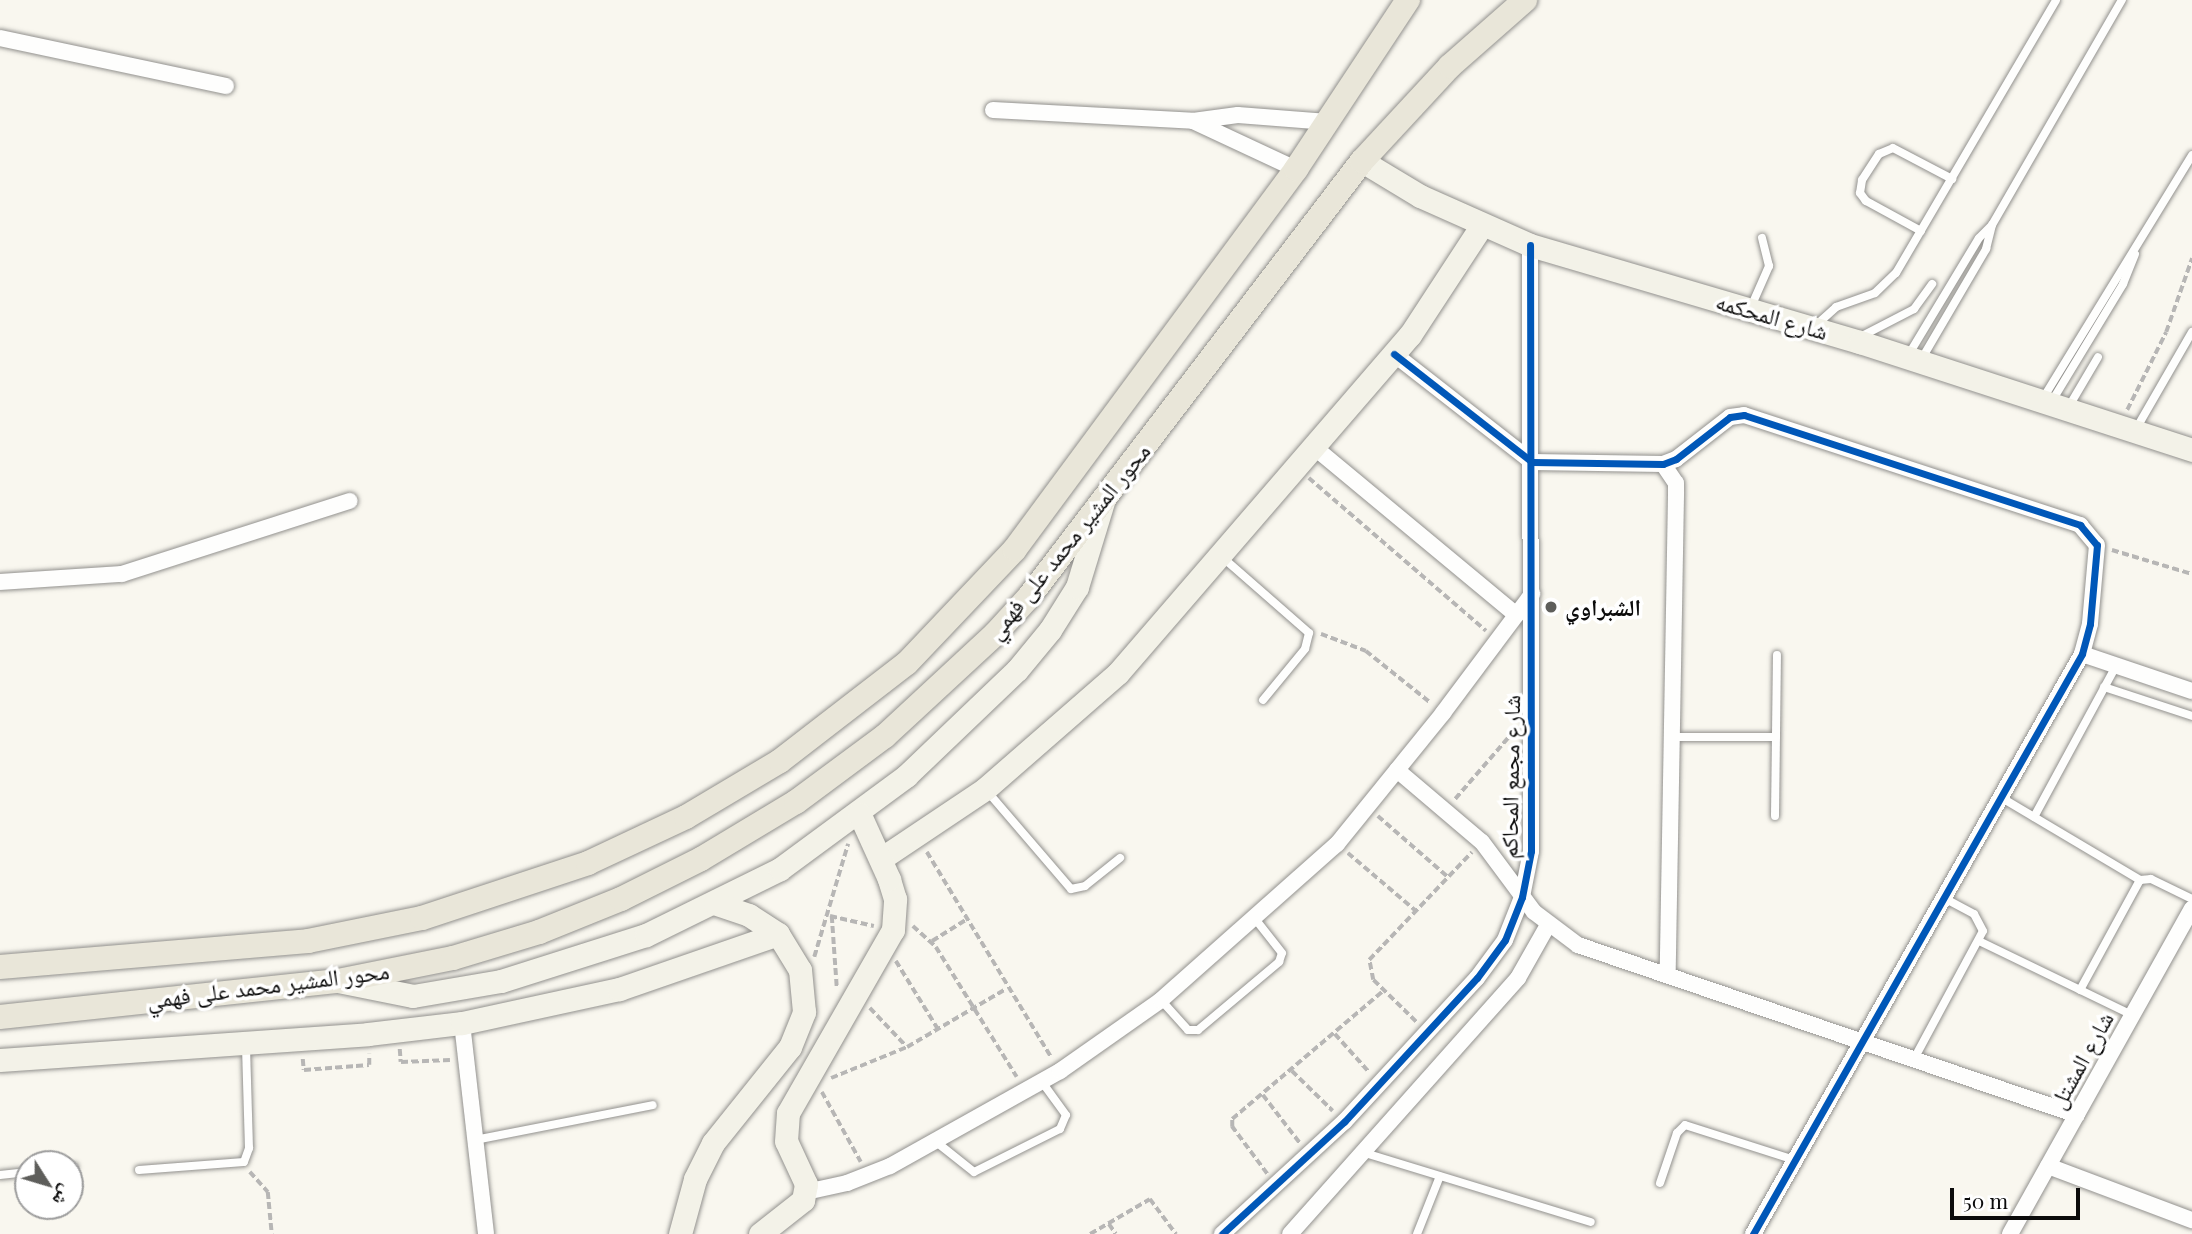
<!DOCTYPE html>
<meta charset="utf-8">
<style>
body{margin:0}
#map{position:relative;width:2192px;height:1234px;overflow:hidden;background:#f9f7ef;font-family:"Playfair Display","Noto Naskh Arabic",serif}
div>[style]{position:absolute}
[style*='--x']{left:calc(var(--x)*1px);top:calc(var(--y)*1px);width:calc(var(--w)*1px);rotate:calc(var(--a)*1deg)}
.path>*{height:3.5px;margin-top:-1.75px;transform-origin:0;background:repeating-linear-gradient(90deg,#b7b6b5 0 7px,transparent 0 10.5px)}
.roads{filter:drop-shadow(0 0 2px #92918e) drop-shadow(0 0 2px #92918e)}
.lane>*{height:8px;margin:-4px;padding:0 4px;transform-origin:4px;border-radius:4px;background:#fefefd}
.street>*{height:16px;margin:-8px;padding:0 8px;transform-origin:8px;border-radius:8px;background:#fefefd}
.secondary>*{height:23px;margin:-11.5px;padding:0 11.5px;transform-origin:11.5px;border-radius:11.5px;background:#f3f2e8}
.primary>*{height:24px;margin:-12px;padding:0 12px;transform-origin:12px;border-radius:12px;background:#e9e6d9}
.cycleway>*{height:7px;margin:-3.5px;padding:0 3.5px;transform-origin:3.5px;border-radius:3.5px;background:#0057b8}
.dots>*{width:19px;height:19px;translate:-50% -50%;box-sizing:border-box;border:4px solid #fff;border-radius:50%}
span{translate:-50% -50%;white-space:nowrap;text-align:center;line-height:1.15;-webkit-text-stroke:7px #fff;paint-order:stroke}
.street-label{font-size:23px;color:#0b0b0b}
.poi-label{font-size:23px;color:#0b0b0b;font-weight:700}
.left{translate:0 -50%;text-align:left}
.north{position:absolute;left:14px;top:1150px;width:70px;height:70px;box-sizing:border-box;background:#fff;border:2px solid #9d9d9d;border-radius:50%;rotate:127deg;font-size:19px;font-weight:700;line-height:28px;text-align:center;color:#0b0b0b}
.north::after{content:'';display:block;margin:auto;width:24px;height:32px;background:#5e5e5b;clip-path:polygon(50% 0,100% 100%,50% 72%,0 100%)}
.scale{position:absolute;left:1950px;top:1188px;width:130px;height:32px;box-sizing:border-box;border:4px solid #0b0b0b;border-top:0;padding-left:9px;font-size:21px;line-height:24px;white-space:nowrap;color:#0b0b0b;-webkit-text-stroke:5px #fff;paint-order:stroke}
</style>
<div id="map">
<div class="path">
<div style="--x:2127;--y:410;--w:87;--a:-63.4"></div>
<div style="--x:2166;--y:332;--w:78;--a:-70.6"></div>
<div style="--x:1309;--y:478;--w:234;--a:40.8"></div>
<div style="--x:2112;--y:550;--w:84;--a:16.7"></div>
<div style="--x:1321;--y:634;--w:48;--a:20.7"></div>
<div style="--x:1366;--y:651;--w:83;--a:38.7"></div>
<div style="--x:1455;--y:799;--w:90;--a:-49.1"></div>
<div style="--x:1378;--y:816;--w:93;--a:41.1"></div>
<div style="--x:927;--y:852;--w:241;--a:58.8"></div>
<div style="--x:1348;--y:853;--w:88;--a:40.4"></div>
<div style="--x:830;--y:916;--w:45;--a:12.8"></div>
<div style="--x:832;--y:916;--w:72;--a:86"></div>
<div style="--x:913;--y:926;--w:31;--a:42"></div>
<div style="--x:936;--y:947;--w:153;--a:58.1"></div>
<div style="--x:932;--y:941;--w:39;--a:-32"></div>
<div style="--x:814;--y:957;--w:118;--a:-73.3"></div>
<div style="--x:896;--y:961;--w:80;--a:58.3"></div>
<div style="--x:870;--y:1008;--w:52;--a:46.5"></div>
<div style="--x:1416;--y:1022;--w:60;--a:-135.7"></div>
<div style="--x:1373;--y:980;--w:20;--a:-101"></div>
<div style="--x:1369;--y:960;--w:149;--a:-46.4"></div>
<div style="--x:1335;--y:1034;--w:51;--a:48.2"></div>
<div style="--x:400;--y:1049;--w:13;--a:86"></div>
<div style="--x:401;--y:1062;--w:49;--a:-2.3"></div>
<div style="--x:303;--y:1059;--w:11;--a:85"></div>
<div style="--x:304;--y:1070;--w:65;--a:-4.4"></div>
<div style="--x:369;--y:1065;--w:11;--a:-90"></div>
<div style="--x:1292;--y:1071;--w:57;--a:44.3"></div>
<div style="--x:831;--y:1078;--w:82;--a:-22.2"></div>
<div style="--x:907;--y:1047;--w:115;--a:-30.4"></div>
<div style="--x:822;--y:1092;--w:80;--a:60.9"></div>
<div style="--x:1263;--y:1095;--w:61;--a:52.4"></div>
<div style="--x:250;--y:1172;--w:27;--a:48"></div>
<div style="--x:268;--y:1192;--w:42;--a:84.6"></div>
<div style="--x:1267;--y:1174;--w:59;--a:-126.7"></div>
<div style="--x:1232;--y:1127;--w:8;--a:-90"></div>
<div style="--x:1232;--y:1119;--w:199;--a:-40.3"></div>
<div style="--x:1109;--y:1224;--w:12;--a:55"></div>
<div style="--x:1090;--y:1234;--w:69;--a:-30.3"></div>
<div style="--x:1150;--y:1199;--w:44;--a:53.4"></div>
</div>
<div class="roads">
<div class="lane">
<div style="--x:1921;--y:231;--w:63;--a:-151.4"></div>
<div style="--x:1866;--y:201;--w:10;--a:-127"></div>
<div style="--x:1860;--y:193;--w:13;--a:-81"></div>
<div style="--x:1862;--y:180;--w:31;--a:-57"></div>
<div style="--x:1879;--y:154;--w:15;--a:-23"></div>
<div style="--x:1893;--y:148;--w:67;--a:27.7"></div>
<div style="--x:1751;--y:307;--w:45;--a:-66.3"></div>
<div style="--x:1769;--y:266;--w:29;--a:-104"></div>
<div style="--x:1814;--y:327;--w:30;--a:-42"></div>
<div style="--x:1836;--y:307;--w:41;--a:-19.7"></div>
<div style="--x:1875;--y:293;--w:29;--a:-44"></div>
<div style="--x:1896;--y:273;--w:316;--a:-59.6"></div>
<div style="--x:1860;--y:337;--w:61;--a:-27.4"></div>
<div style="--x:1914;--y:309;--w:31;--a:-54"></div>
<div style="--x:1909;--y:354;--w:135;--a:-58.9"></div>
<div style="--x:1979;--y:238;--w:18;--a:-45"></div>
<div style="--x:1992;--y:225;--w:260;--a:-60"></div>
<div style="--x:1921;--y:360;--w:129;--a:-59.6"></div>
<div style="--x:1986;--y:249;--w:25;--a:-76"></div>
<div style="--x:2042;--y:400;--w:287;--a:-58.5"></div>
<div style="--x:2052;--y:401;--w:137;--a:-58.7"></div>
<div style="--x:2123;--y:284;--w:32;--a:-68"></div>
<div style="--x:2068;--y:408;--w:59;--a:-59.5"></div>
<div style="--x:2136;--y:429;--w:112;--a:-60"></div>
<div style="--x:1221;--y:556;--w:117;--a:41.2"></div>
<div style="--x:1309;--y:633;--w:16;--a:104"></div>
<div style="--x:1305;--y:649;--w:66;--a:129.5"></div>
<div style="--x:2104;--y:687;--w:93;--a:18.2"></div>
<div style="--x:1672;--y:737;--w:104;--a:0"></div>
<div style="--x:987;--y:791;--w:129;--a:49.4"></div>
<div style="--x:1071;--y:889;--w:14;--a:-12"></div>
<div style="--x:1085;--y:886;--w:45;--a:-38.7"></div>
<div style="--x:2002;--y:798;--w:161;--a:30.7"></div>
<div style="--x:1775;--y:816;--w:161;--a:-89.3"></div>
<div style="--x:2034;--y:817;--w:172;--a:-61.5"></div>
<div style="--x:1979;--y:941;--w:170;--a:25.8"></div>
<div style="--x:2080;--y:990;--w:125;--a:-61.4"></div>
<div style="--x:2140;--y:880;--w:11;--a:-5"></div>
<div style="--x:2151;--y:879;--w:46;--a:26"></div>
<div style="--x:1161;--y:1000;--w:40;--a:48"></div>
<div style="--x:1188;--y:1030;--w:10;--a:0"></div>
<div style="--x:1198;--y:1030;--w:106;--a:-40"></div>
<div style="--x:1279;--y:962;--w:9;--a:-72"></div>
<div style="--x:1282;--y:953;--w:42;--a:-128.2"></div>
<div style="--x:1914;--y:1059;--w:145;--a:-61.7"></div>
<div style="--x:1983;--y:931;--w:19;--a:-118"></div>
<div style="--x:1974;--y:914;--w:34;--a:-152"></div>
<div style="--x:475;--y:1140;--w:181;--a:-11.1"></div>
<div style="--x:935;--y:1141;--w:50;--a:38.5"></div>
<div style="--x:974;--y:1172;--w:96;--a:-26.6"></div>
<div style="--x:1060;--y:1129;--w:15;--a:-67"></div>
<div style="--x:1066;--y:1115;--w:41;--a:-126"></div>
<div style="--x:1365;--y:1153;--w:236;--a:17"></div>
<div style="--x:70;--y:1168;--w:4;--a:-14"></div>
<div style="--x:139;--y:1170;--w:105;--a:-4.4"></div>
<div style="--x:244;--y:1162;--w:15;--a:-70"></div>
<div style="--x:249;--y:1148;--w:102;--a:-91.7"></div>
<div style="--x:0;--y:1175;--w:28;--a:-6"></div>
<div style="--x:1660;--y:1183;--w:53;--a:-71.2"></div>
<div style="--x:1677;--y:1133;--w:11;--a:-45"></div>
<div style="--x:1685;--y:1125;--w:115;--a:17.7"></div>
<div style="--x:1417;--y:1234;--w:62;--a:-68.4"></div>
</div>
<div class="street">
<div style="--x:0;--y:38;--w:231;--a:12"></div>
<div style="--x:993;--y:110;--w:200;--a:3.1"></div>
<div style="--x:1193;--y:121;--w:45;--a:-7.6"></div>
<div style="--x:1238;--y:115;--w:90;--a:4.4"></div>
<div style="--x:1193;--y:121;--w:114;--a:25"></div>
<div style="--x:1394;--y:354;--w:175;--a:38"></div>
<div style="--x:1532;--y:462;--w:131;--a:0.9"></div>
<div style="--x:1663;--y:464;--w:14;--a:-21"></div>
<div style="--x:1676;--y:459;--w:68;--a:-37.9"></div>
<div style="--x:1730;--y:417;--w:14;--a:-8"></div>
<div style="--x:1744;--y:415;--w:354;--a:18.1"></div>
<div style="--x:2080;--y:525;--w:26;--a:50"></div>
<div style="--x:2097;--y:545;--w:79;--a:95.1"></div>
<div style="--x:2090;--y:624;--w:31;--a:105"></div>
<div style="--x:2082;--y:654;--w:667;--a:119.56"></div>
<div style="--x:1314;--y:447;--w:263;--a:39.7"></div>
<div style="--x:1663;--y:464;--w:23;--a:56"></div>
<div style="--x:1676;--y:483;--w:12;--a:90"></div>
<div style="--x:1676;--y:495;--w:480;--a:91"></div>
<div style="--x:0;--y:582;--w:122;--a:-3.8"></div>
<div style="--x:122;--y:574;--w:239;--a:-17.8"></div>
<div style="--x:2082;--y:654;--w:116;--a:18.6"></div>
<div style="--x:1397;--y:770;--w:111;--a:40.3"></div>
<div style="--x:1482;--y:842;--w:87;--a:53.4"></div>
<div style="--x:1534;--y:912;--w:55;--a:36.9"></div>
<div style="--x:1578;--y:945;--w:527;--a:18.81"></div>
<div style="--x:462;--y:1023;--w:212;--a:83.5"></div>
<div style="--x:2048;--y:1166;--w:154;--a:20.6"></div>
<div style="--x:806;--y:1192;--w:42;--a:-12.4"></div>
<div style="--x:847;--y:1183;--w:46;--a:-21.6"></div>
<div style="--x:890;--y:1166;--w:195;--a:-29.2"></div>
<div style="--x:1060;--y:1071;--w:123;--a:-35.1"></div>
<div style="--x:1161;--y:1000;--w:235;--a:-41.6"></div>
<div style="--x:1337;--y:844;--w:169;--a:-51"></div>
<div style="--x:1443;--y:713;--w:149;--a:-53.2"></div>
<div style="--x:1222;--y:1234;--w:166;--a:-42.6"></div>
<div style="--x:1344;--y:1122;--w:196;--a:-47.3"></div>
<div style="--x:1477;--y:978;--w:47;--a:-53.6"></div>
<div style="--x:1505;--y:940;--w:46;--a:-68.4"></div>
<div style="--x:1522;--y:897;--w:47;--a:-78.9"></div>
<div style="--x:1531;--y:851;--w:606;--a:-90.09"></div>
<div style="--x:1290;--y:1234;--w:343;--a:-48.3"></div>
<div style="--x:1518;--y:978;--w:61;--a:-60.5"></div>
<div style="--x:2010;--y:1234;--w:373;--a:-60.8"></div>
</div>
<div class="secondary">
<div style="--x:1362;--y:161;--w:68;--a:31.1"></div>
<div style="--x:1420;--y:196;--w:120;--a:24"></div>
<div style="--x:1530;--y:245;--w:344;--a:16.4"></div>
<div style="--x:1860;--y:342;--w:349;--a:18"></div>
<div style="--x:882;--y:858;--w:124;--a:-33.8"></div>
<div style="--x:985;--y:789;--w:176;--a:-41.1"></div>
<div style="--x:1118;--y:673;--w:447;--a:-49.2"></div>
<div style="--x:1410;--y:335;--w:131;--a:-56.8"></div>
<div style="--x:338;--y:981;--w:76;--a:11.3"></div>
<div style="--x:413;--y:996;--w:89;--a:-9.7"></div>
<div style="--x:501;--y:981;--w:152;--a:-17.6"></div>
<div style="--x:646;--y:935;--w:149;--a:-26.2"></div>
<div style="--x:780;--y:869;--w:157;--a:-36.4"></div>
<div style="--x:906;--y:776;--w:153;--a:-43.7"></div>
<div style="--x:1017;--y:670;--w:52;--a:-50.5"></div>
<div style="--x:1050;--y:630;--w:51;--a:-57.9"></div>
<div style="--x:1077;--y:587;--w:89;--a:-73"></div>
<div style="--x:0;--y:1060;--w:369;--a:-4"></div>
<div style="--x:368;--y:1034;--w:95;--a:-6.7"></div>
<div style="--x:462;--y:1023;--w:161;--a:-12.2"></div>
<div style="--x:619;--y:989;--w:168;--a:-19.1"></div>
<div style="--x:680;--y:1234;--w:57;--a:-74.7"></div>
<div style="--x:695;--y:1179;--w:40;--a:-63.4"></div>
<div style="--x:713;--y:1143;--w:123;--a:-51.3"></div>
<div style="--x:790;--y:1047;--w:38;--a:-68"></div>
<div style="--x:804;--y:1012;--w:42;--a:-95.4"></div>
<div style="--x:800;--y:970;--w:42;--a:-121.4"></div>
<div style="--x:778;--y:934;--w:35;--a:-147"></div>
<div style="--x:749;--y:915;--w:36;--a:-161"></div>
<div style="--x:760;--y:1234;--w:55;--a:-38.3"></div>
<div style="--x:803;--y:1200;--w:16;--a:-79"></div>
<div style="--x:806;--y:1184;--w:47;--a:-114.9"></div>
<div style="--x:786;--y:1141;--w:28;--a:-86"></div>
<div style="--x:788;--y:1113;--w:211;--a:-60.2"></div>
<div style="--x:893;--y:930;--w:31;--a:-86"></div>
<div style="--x:895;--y:899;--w:21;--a:-107"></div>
<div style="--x:889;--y:879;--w:72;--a:-114.4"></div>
</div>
<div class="primary">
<div style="--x:0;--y:967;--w:309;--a:-4.8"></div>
<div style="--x:308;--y:941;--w:116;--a:-11.4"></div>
<div style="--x:422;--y:918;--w:175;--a:-18.3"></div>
<div style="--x:588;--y:863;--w:108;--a:-25.1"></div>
<div style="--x:686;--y:817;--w:109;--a:-30.8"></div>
<div style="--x:780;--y:761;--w:160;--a:-37.7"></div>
<div style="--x:907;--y:663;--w:157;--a:-46.5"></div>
<div style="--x:1015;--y:549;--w:473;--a:-53.5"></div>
<div style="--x:1296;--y:169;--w:203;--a:-56.5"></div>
<div style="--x:0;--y:1017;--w:340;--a:-6.1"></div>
<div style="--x:338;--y:981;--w:117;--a:-11.3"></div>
<div style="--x:453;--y:958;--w:90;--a:-16.8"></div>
<div style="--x:539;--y:932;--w:88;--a:-21.9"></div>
<div style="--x:621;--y:899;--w:89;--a:-26.6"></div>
<div style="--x:701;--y:859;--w:111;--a:-31"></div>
<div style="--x:796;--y:802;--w:111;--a:-36.6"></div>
<div style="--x:885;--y:736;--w:150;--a:-42.8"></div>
<div style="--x:995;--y:634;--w:50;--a:-47.4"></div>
<div style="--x:1029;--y:597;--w:549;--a:-52.63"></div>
<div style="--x:1362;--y:161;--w:129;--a:-47.2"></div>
<div style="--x:1450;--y:66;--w:100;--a:-41.3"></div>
</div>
</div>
<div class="cycleway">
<div style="--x:1394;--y:354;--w:175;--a:38"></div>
<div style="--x:1532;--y:462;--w:131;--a:0.9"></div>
<div style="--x:1663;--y:464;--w:14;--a:-21"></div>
<div style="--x:1676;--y:459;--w:68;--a:-37.9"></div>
<div style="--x:1730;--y:417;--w:14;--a:-8"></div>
<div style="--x:1744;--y:415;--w:354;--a:18.1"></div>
<div style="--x:2080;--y:525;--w:26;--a:50"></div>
<div style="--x:2097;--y:545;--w:79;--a:95.1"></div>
<div style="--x:2090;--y:624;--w:31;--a:105"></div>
<div style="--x:2082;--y:654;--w:667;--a:119.56"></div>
<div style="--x:1222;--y:1234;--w:166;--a:-42.6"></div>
<div style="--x:1344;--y:1122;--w:196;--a:-47.3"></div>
<div style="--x:1477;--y:978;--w:47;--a:-53.6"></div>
<div style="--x:1505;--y:940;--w:46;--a:-68.4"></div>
<div style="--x:1522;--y:897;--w:47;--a:-78.9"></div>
<div style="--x:1531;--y:851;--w:606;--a:-90.09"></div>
</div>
<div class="dots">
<div style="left:1551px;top:607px;background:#5e5e5b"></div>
</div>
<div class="street-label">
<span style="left:1772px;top:316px;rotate:16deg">شارع المحكمه</span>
<span style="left:1068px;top:541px;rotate:-51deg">محور المشير محمد على فهمي</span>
<span style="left:1510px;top:777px;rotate:-89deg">شارع مجمع المحاكم</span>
<span style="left:268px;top:985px;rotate:-7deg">محور المشير محمد على فهمي</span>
<span style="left:2081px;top:1060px;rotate:-61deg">شارع المشتل</span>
</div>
<div class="poi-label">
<span class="left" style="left:1565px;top:607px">الشبراوي</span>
</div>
<div class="north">ش</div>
<div class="scale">50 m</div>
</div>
